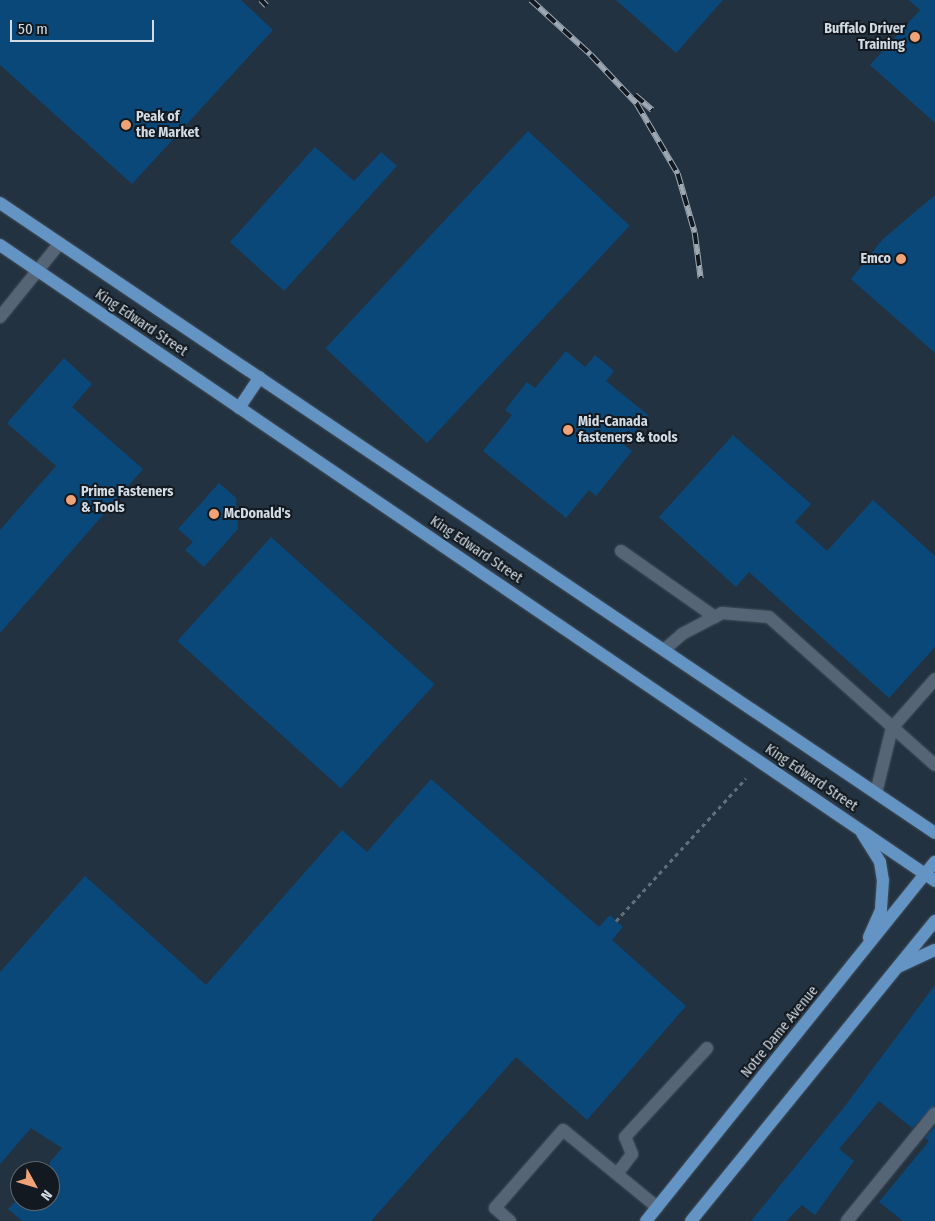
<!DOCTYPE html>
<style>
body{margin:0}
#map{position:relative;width:935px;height:1221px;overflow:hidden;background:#233240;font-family:"Fira Sans Condensed",sans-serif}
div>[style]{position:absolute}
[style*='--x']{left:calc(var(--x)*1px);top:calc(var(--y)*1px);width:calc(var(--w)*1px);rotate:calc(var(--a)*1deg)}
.building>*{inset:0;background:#0a487a;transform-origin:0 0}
.path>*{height:3px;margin-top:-1.5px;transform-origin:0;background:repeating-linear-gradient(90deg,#63707c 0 4px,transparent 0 8px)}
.roads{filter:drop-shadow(0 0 1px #434f5c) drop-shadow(0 0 1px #434f5c)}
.minor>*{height:12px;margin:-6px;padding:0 6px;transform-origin:6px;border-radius:6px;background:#556576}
.major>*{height:12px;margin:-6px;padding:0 6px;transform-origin:6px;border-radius:6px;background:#6394c4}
.rail>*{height:5.5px;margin-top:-2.75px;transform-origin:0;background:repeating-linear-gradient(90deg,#121920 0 11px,#9da8b3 0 22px);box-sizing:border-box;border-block:1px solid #9da8b3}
.dots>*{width:14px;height:14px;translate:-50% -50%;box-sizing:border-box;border:2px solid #121920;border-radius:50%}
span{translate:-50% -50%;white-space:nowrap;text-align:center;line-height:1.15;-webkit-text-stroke:4px #121920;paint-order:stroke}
.poi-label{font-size:14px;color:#d2dbe4;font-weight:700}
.right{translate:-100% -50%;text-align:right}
.left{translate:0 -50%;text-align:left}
.street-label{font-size:14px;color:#d2dbe4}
.north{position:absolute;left:10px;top:1161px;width:50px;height:50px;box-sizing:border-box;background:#121920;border:1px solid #5f676e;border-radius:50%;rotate:129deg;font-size:14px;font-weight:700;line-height:20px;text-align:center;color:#d2dbe4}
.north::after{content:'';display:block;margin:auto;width:18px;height:22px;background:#efa377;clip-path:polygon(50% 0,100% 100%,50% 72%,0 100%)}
.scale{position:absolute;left:10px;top:20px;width:144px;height:22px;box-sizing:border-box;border:2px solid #d2dbe4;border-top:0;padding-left:6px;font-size:15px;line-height:18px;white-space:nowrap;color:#d2dbe4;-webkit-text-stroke:4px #121920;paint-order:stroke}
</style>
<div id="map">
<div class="building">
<div style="clip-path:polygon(0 0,241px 0,273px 30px,132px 184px,0 65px)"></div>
<div style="clip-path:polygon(616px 0,723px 0,676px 53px)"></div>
<div style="clip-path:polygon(909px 0,935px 0,935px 123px,870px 65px,920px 10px)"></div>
<div style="left:528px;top:131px;width:139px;height:297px;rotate:43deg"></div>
<div style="clip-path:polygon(315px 147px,354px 181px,381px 152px,397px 166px,284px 291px,230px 242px)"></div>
<div style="clip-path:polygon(935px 195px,935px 353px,851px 279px,883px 239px)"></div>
<div style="clip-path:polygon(566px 351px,585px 367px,595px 355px,614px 371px,606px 381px,648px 415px,624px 445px,632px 451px,596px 496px,589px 490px,566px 518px,483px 451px,512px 415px,505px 410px,527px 382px,535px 388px)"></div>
<div style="clip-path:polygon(64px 358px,92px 384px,72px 407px,143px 469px,0 633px,0 530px,56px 466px,7px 423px)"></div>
<div style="clip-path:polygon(733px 435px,811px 504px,795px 522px,827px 551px,873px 500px,935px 556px,935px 647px,889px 698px,749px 572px,736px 587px,659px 517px)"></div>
<div style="clip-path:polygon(219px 483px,236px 498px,238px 529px,204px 567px,185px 550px,193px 542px,178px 529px)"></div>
<div style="left:271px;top:537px;width:220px;height:140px;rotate:42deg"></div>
<div style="clip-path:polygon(431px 779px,599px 927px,610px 915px,623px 927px,612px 940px,686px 1006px,587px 1120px,516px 1057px,371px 1221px,22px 1221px,8px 1209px,16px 1201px,50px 1201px,50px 1162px,62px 1148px,31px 1128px,0 1164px,0 972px,85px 876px,206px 985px,342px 830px,367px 852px)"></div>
<div style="clip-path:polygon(935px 985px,935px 1105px,912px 1128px,879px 1101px,839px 1149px,854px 1161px,815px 1215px,802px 1205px,786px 1221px,751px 1221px,845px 1106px)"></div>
<div style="clip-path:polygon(935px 1126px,935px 1221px,903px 1221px,879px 1202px,929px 1141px,925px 1138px)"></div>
</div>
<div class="path">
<div style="--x:616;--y:921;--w:193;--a:-47.7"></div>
</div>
<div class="roads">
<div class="minor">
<div style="--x:0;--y:317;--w:95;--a:-51"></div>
<div style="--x:621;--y:551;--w:115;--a:35.1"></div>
<div style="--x:665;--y:649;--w:23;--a:-41"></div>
<div style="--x:682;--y:634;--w:45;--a:-27.7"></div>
<div style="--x:722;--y:613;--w:47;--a:4.9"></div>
<div style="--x:769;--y:617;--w:222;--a:41.7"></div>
<div style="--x:876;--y:793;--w:67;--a:-76.2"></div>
<div style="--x:892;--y:728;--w:65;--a:-48.7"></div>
<div style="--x:617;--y:1174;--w:25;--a:-53"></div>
<div style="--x:632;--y:1154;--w:18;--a:-112"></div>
<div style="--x:625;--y:1137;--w:121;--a:-47.3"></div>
<div style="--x:510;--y:1221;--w:20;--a:-139"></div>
<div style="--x:495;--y:1208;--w:103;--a:-48.9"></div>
<div style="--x:563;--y:1130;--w:122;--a:39.3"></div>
<div style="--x:847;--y:1221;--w:139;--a:-50.8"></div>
</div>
<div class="major">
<div style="--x:0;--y:203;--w:1127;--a:33.97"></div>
<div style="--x:0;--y:245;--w:1131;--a:34.22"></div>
<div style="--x:239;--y:408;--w:37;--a:-56"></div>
<div style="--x:862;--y:833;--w:34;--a:58"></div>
<div style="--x:880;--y:862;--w:18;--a:81"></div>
<div style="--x:883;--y:880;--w:30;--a:94"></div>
<div style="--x:881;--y:910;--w:30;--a:114"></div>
<div style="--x:900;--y:966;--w:38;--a:-25"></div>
<div style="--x:646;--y:1221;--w:461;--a:-51.2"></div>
<div style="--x:691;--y:1221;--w:387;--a:-50.9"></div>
</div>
</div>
<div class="rail">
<div style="--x:261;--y:0;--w:8;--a:45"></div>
<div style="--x:531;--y:0;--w:81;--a:42.5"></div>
<div style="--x:591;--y:55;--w:67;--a:46.8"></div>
<div style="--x:637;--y:104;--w:81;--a:59.6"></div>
<div style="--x:678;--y:174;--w:61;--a:73.9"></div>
<div style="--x:695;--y:233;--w:46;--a:82.6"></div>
<div style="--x:635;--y:95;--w:23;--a:41"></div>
</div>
<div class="dots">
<div style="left:915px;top:37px;background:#efa377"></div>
<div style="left:126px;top:125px;background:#efa377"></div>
<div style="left:901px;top:259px;background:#efa377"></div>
<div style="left:568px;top:430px;background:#efa377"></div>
<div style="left:71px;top:500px;background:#efa377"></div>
<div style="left:214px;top:514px;background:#efa377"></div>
</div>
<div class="poi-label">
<span class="right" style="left:905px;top:37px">Buffalo Driver<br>Training</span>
<span class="left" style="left:136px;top:125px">Peak of<br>the Market</span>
<span class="right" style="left:891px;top:259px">Emco</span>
<span class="left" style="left:578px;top:430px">Mid-Canada<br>fasteners &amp; tools</span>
<span class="left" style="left:81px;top:500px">Prime Fasteners<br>&amp; Tools</span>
<span class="left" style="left:224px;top:514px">McDonald's</span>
</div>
<div class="street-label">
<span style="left:141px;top:323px;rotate:34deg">King Edward Street</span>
<span style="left:476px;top:550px;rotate:34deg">King Edward Street</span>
<span style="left:811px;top:778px;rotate:34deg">King Edward Street</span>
<span style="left:780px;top:1032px;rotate:-51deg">Notre Dame Avenue</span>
</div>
<div class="north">N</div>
<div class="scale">50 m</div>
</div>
